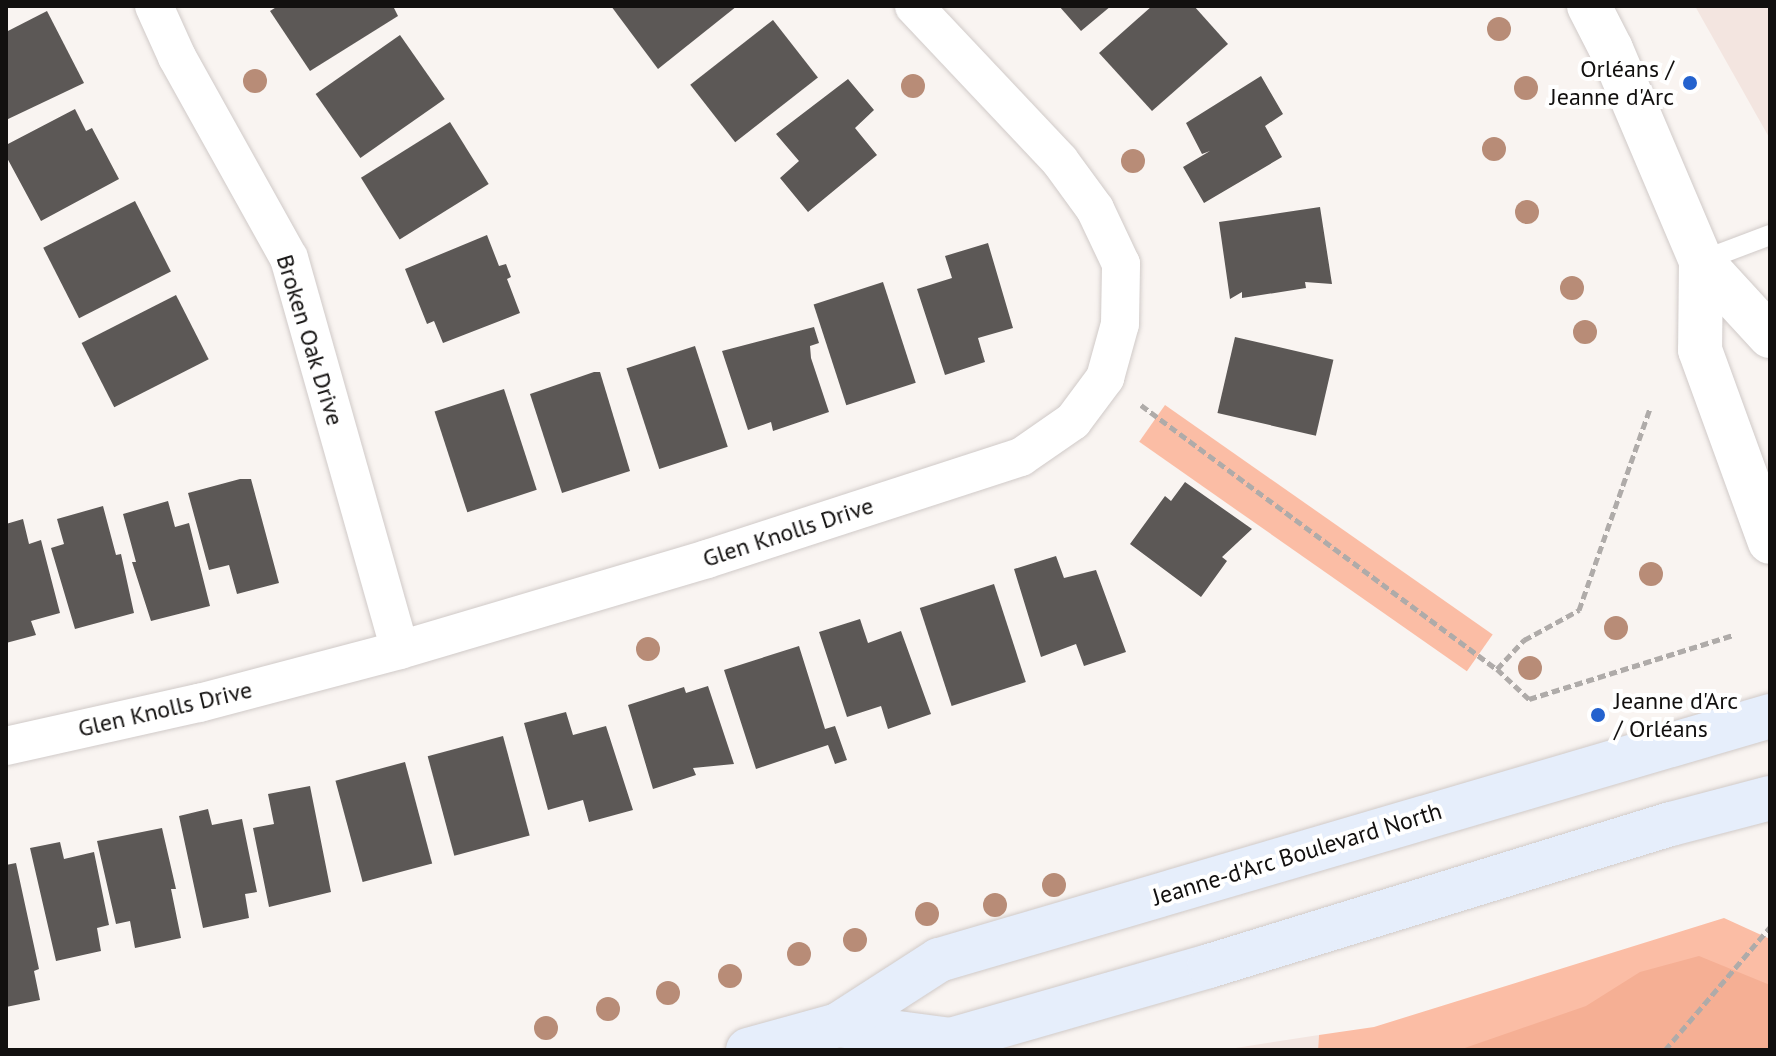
<!DOCTYPE html>
<meta charset="utf-8">
<style>
body{margin:0}
#map{position:relative;width:1776px;height:1056px;overflow:hidden;background:#f9f4f1;font-family:"PT Sans",sans-serif}
div>[style]{position:absolute}
[style*='--x']{left:calc(var(--x)*1px);top:calc(var(--y)*1px);width:calc(var(--w)*1px);rotate:calc(var(--a)*1deg)}
.built>*{inset:0;background:#f3e5e0}
.green>*{inset:0;background:#fbbda5;transform-origin:0 0}
.forest>*{inset:0;background:#f5af94}
.building>*{inset:0;background:#5c5856;transform-origin:0 0}
.path>*{height:5px;margin-top:-2.5px;transform-origin:0;background:repeating-linear-gradient(90deg,#afaba9 0 8px,transparent 0 12px)}
.roads{filter:drop-shadow(0 0 2px #d0cac8) drop-shadow(0 0 2px #d0cac8)}
.service>*{height:20px;margin:-10px;padding:0 10px;transform-origin:10px;border-radius:10px;background:#fff}
.minor>*{height:38px;margin:-19px;padding:0 19px;transform-origin:19px;border-radius:19px;background:#fff}
.tertiary>*{height:44px;margin:-22px;padding:0 22px;transform-origin:22px;border-radius:22px;background:#fff}
.secondary>*{height:44px;margin:-22px;padding:0 22px;transform-origin:22px;border-radius:22px;background:#e6eefb}
.trees>*{width:24px;height:24px;margin:-12px;border-radius:50%;background:#b88c77}
.dots>*{width:22px;height:22px;translate:-50% -50%;box-sizing:border-box;border:4px solid #fff;border-radius:50%}
span{translate:-50% -50%;white-space:nowrap;text-align:center;line-height:1.15;-webkit-text-stroke:8px #fff;paint-order:stroke}
.poi-label{font-size:24px;color:#12100f}
.right{translate:-100% -50%;text-align:right}
.left{translate:0 -50%;text-align:left}
.street-label{font-size:24px;color:#12100f}
.frame{position:absolute;inset:0;border:8px solid #12100f;pointer-events:none}
</style>
<div id="map">
<div class="built">
<div style="clip-path:polygon(1695px 6px,1770px 6px,1770px 139px)"></div>
<div style="clip-path:polygon(1319px 1035px,1318px 1050px,1225px 1050px,1229px 1049px)"></div>
</div>
<div class="green">
<div style="left:1165px;top:405px;width:400px;height:45px;rotate:35deg"></div>
<div style="clip-path:polygon(1724px 918px,1770px 939px,1770px 1050px,1318px 1050px,1319px 1035px,1374px 1027px)"></div>
</div>
<div class="forest">
<div style="clip-path:polygon(1699px 956px,1770px 985px,1770px 1050px,1459px 1050px,1586px 1006px,1640px 972px)"></div>
</div>
<div class="building">
<div style="clip-path:polygon(278px 6px,393px 6px,398px 16px,310px 71px,270px 11px)"></div>
<div style="clip-path:polygon(611px 6px,737px 6px,658px 69px)"></div>
<div style="clip-path:polygon(1059px 6px,1111px 6px,1081px 31px)"></div>
<div style="clip-path:polygon(1152px 6px,1194px 6px,1228px 44px,1152px 111px,1099px 53px)"></div>
<div style="clip-path:polygon(47px 11px,84px 83px,6px 120px,6px 32px)"></div>
<div style="left:773px;top:20px;width:73px;height:105px;rotate:52deg"></div>
<div style="left:400px;top:35px;width:78px;height:103px;rotate:55deg"></div>
<div style="clip-path:polygon(1261px 76px,1283px 114px,1265px 126px,1282px 157px,1204px 203px,1183px 167px,1210px 151px,1202px 154px,1186px 123px)"></div>
<div style="clip-path:polygon(848px 79px,874px 110px,855px 128px,877px 155px,808px 212px,780px 178px,799px 161px,776px 134px)"></div>
<div style="clip-path:polygon(75px 109px,86px 131px,92px 128px,119px 179px,41px 221px,6px 156px,6px 145px)"></div>
<div style="left:450px;top:122px;width:73px;height:105px;rotate:58deg"></div>
<div style="left:135px;top:201px;width:79px;height:103px;rotate:63deg"></div>
<div style="clip-path:polygon(1320px 207px,1332px 284px,1305px 282px,1306px 288px,1242px 298px,1242px 292px,1230px 299px,1219px 222px)"></div>
<div style="clip-path:polygon(487px 235px,499px 266px,506px 264px,511px 277px,507px 279px,520px 313px,443px 343px,434px 321px,427px 324px,405px 269px)"></div>
<div style="clip-path:polygon(988px 243px,1013px 328px,978px 338px,985px 362px,945px 375px,917px 289px,952px 278px,945px 256px)"></div>
<div style="left:883px;top:282px;width:106px;height:73px;rotate:72deg"></div>
<div style="left:176px;top:295px;width:72px;height:106px;rotate:63deg"></div>
<div style="clip-path:polygon(814px 327px,819px 343px,810px 346px,811px 358px,829px 412px,773px 431px,771px 422px,748px 430px,722px 351px)"></div>
<div style="left:1235px;top:337px;width:101px;height:78px;rotate:13deg"></div>
<div style="left:695px;top:346px;width:106px;height:72px;rotate:72deg"></div>
<div style="clip-path:polygon(594px 372px,600px 372px,630px 471px,562px 493px,530px 394px)"></div>
<div style="left:504px;top:389px;width:106px;height:73px;rotate:72deg"></div>
<div style="clip-path:polygon(240px 479px,251px 479px,279px 583px,237px 594px,229px 565px,209px 570px,188px 493px)"></div>
<div style="clip-path:polygon(1185px 482px,1252px 529px,1222px 557px,1227px 561px,1201px 597px,1130px 544px,1165px 496px,1171px 501px)"></div>
<div style="clip-path:polygon(168px 501px,175px 527px,189px 523px,210px 606px,151px 621px,132px 562px,136px 562px,123px 514px)"></div>
<div style="clip-path:polygon(103px 506px,116px 555px,121px 554px,134px 613px,75px 629px,51px 548px,64px 544px,57px 519px)"></div>
<div style="clip-path:polygon(23px 519px,29px 544px,41px 540px,60px 613px,31px 621px,36px 635px,6px 643px,6px 524px)"></div>
<div style="clip-path:polygon(1056px 556px,1064px 578px,1096px 570px,1126px 652px,1084px 666px,1076px 644px,1041px 657px,1014px 569px)"></div>
<div style="left:994px;top:584px;width:103px;height:78px;rotate:72deg"></div>
<div style="clip-path:polygon(860px 619px,868px 643px,901px 631px,931px 714px,888px 729px,881px 706px,847px 717px,819px 632px)"></div>
<div style="clip-path:polygon(799px 646px,825px 729px,835px 726px,847px 760px,835px 764px,828px 745px,756px 769px,724px 670px)"></div>
<div style="clip-path:polygon(708px 686px,734px 764px,693px 768px,696px 775px,653px 789px,628px 705px,684px 687px,686px 693px)"></div>
<div style="clip-path:polygon(566px 712px,573px 735px,606px 726px,633px 810px,589px 822px,583px 800px,548px 810px,524px 723px)"></div>
<div style="left:503px;top:736px;width:103px;height:78px;rotate:75deg"></div>
<div style="left:405px;top:762px;width:105px;height:72px;rotate:75deg"></div>
<div style="clip-path:polygon(310px 786px,331px 892px,269px 907px,253px 828px,274px 824px,268px 794px)"></div>
<div style="clip-path:polygon(208px 809px,212px 825px,242px 819px,257px 892px,245px 894px,249px 918px,203px 928px,179px 816px)"></div>
<div style="clip-path:polygon(162px 828px,176px 889px,171px 889px,181px 938px,135px 948px,130px 921px,116px 924px,97px 841px)"></div>
<div style="clip-path:polygon(60px 842px,64px 859px,94px 852px,109px 925px,97px 928px,101px 951px,56px 961px,30px 848px)"></div>
<div style="clip-path:polygon(16px 863px,39px 969px,34px 971px,40px 1000px,6px 1007px,6px 865px)"></div>
</div>
<div class="path">
<div style="--x:1141;--y:405;--w:443;--a:36.6"></div>
<div style="--x:1497;--y:669;--w:44;--a:43.2"></div>
<div style="--x:1529;--y:699;--w:214;--a:-17.4"></div>
<div style="--x:1497;--y:669;--w:40;--a:-47"></div>
<div style="--x:1524;--y:640;--w:63;--a:-28.6"></div>
<div style="--x:1579;--y:610;--w:214;--a:-70.6"></div>
<div style="--x:1665;--y:1050;--w:162;--a:-49.5"></div>
</div>
<div class="roads">
<div class="service">
<div style="--x:1701;--y:261;--w:74;--a:-20.6"></div>
</div>
<div class="minor">
<div style="--x:154;--y:6;--w:56;--a:65.7"></div>
<div style="--x:177;--y:57;--w:230;--a:60.9"></div>
<div style="--x:289;--y:258;--w:407;--a:74.2"></div>
<div style="--x:6;--y:746;--w:198;--a:-12.6"></div>
<div style="--x:199;--y:703;--w:208;--a:-14.8"></div>
<div style="--x:400;--y:650;--w:320;--a:-16.5"></div>
<div style="--x:707;--y:559;--w:330;--a:-18"></div>
<div style="--x:1021;--y:457;--w:63;--a:-34.7"></div>
<div style="--x:1073;--y:421;--w:54;--a:-53.3"></div>
<div style="--x:1105;--y:378;--w:56;--a:-74.5"></div>
<div style="--x:1120;--y:324;--w:60;--a:-89"></div>
<div style="--x:1121;--y:264;--w:61;--a:-115.3"></div>
<div style="--x:1095;--y:209;--w:59;--a:-126.1"></div>
<div style="--x:1060;--y:161;--w:213;--a:-133.3"></div>
</div>
<div class="tertiary">
<div style="--x:1589;--y:6;--w:48;--a:62.9"></div>
<div style="--x:1611;--y:49;--w:230;--a:67"></div>
<div style="--x:1701;--y:261;--w:102;--a:47.4"></div>
<div style="--x:1701;--y:261;--w:89;--a:90.6"></div>
<div style="--x:1700;--y:350;--w:204;--a:70"></div>
</div>
<div class="secondary">
<div style="--x:838;--y:1025;--w:114;--a:7.6"></div>
<div style="--x:951;--y:1040;--w:268;--a:-16"></div>
<div style="--x:1209;--y:966;--w:483;--a:-17.1"></div>
<div style="--x:1671;--y:824;--w:102;--a:-14.7"></div>
<div style="--x:748;--y:1050;--w:93;--a:-15.5"></div>
<div style="--x:838;--y:1025;--w:120;--a:-32.8"></div>
<div style="--x:939;--y:960;--w:866;--a:-16.36"></div>
</div>
</div>
<div class="trees">
<div style="left:1499px;top:29px"></div>
<div style="left:255px;top:81px"></div>
<div style="left:913px;top:86px"></div>
<div style="left:1526px;top:88px"></div>
<div style="left:1494px;top:149px"></div>
<div style="left:1133px;top:161px"></div>
<div style="left:1527px;top:212px"></div>
<div style="left:1572px;top:288px"></div>
<div style="left:1585px;top:332px"></div>
<div style="left:1651px;top:574px"></div>
<div style="left:1616px;top:628px"></div>
<div style="left:648px;top:649px"></div>
<div style="left:1530px;top:668px"></div>
<div style="left:1054px;top:885px"></div>
<div style="left:995px;top:905px"></div>
<div style="left:927px;top:914px"></div>
<div style="left:855px;top:940px"></div>
<div style="left:799px;top:954px"></div>
<div style="left:730px;top:976px"></div>
<div style="left:668px;top:993px"></div>
<div style="left:608px;top:1009px"></div>
<div style="left:546px;top:1028px"></div>
</div>
<div class="dots">
<div style="left:1690px;top:83px;background:#2462ce"></div>
<div style="left:1598px;top:715px;background:#2462ce"></div>
</div>
<div class="poi-label">
<span class="right" style="left:1674px;top:83px">Orléans /<br>Jeanne d'Arc</span>
<span class="left" style="left:1614px;top:715px">Jeanne d'Arc<br>/ Orléans</span>
</div>
<div class="street-label">
<span style="left:310px;top:340px;rotate:73deg">Broken Oak Drive</span>
<span style="left:788px;top:532px;rotate:-18deg">Glen Knolls Drive</span>
<span style="left:165px;top:709px;rotate:-13deg">Glen Knolls Drive</span>
<span style="left:1297px;top:854px;rotate:-17deg">Jeanne-d'Arc Boulevard North</span>
</div>
<div class="frame"></div>
</div>
